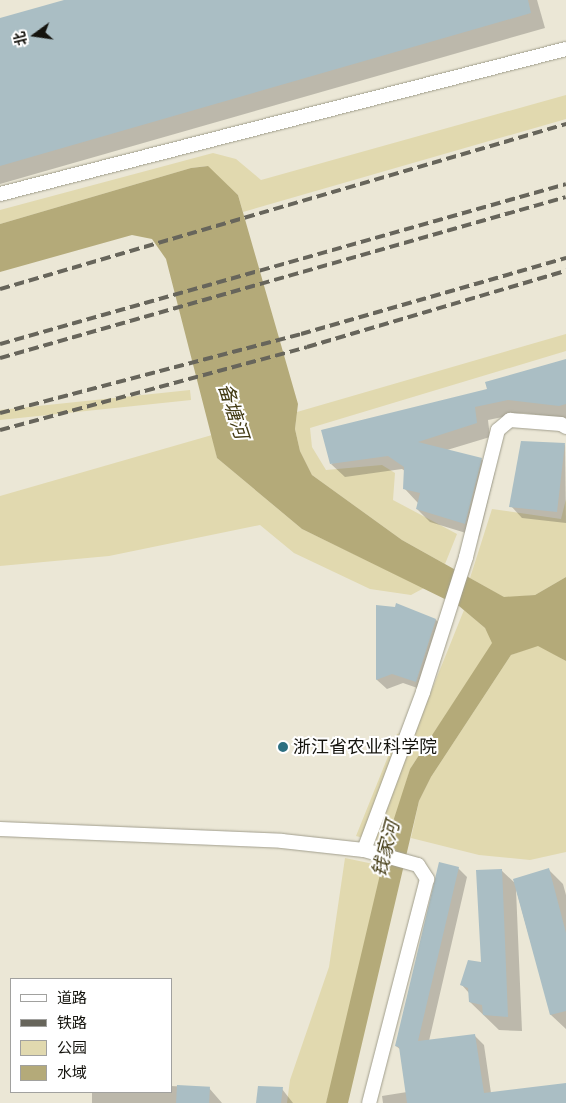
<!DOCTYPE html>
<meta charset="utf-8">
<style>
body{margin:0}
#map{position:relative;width:566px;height:1103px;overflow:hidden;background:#ebe7d6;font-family:Jost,"Noto Sans SC",sans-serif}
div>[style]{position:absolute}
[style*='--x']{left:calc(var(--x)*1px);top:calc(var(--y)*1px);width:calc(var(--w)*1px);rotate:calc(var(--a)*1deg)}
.green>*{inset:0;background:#e1d9af;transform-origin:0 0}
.water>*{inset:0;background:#b4aa79}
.shadow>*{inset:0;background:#0003}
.building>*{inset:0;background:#aabec4;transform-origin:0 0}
.roads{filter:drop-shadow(0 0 1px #a19e8d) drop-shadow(0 0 1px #a19e8d)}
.street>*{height:14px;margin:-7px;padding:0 7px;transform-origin:7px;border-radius:7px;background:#fff}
.rail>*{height:4px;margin-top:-2px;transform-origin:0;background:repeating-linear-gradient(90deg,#67655b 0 10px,transparent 0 15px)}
.dots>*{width:14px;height:14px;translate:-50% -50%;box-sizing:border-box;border:2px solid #fff;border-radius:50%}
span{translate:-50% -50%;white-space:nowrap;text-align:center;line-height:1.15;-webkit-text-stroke:4px #fff;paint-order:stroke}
.poi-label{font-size:18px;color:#15140e}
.left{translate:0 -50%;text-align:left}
.water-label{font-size:19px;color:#433b14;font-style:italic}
.legend{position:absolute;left:10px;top:978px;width:162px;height:115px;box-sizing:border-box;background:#fff;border:1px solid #a1a19f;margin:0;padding:6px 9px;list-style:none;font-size:15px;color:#15140e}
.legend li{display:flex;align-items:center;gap:10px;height:25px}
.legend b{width:25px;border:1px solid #a1a19f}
.north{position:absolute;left:10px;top:10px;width:50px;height:50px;-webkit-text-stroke:4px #fff;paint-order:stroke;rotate:256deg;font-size:14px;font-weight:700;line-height:20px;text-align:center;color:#15140e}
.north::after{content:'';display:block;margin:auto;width:18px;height:22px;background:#15140e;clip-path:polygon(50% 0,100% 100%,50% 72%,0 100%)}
</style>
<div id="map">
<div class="green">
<div style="clip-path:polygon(566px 95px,566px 119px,243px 212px,238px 195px,207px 166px,191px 168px,0 224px,0 210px,213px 153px,236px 159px,261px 180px)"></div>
<div style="clip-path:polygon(566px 334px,566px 351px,310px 428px,312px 447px,326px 470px,382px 465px,395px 473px,393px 500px,457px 534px,445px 564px,402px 540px,312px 475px,300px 451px,295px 429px,297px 412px)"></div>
<div style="left:190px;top:390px;width:10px;height:198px;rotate:84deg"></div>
<div style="clip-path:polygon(212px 435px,217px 458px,302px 529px,424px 588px,411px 595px,370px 589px,294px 553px,260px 525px,109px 556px,0 566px,0 496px)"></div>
<div style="clip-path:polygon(566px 499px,566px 577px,535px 595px,505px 598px,470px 578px,492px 509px,561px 519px)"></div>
<div style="clip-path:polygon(464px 610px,485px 628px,493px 643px,410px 769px,388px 845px,356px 836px,397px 734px,416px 729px)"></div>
<div style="clip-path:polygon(538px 645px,566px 661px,566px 852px,530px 860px,479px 855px,411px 838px,419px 801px,431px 777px,511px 655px)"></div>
<div style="clip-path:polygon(345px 858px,383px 866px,342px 1047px,326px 1103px,287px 1103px,290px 1080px,329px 967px)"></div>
</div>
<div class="water">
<div style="clip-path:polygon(208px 166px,238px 195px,298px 404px,295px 429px,300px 451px,312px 475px,402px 540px,504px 597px,535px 595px,566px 577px,566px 661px,538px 646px,511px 655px,431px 777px,419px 801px,348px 1103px,326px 1103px,391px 828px,410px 769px,492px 643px,485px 628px,459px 606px,302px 529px,217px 458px,166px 259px,152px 239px,132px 235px,0 272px,0 224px,191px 168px)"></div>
</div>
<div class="shadow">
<div style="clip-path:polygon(69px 0,537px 0,545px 28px,0 184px,0 20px)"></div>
<div style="clip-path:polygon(566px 360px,566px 418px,522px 413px,488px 420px,490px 437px,447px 450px,481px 459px,495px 472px,479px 537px,430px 522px,417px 509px,418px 503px,404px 488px,405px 471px,402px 469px,345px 477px,331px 464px,488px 390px)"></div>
<div style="clip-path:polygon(565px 444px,566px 523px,522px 518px,511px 506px)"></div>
<div style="clip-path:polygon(397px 605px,436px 620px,446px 630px,426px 691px,403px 683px,387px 689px,377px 680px,378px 607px,396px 609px)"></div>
<div style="clip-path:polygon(458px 868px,467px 877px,429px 1041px,474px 1035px,484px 1045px,491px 1093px,566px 1084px,566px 1103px,383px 1103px,382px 1096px,407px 1092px,401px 1050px,396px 1046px)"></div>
<div style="clip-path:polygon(501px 870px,517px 885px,549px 870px,563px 884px,566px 895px,566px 1029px,551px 1015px,516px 889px,522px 1031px,499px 1030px,470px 1002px,469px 993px,461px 984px,482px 964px)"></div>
<div style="clip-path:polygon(171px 1086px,209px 1088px,222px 1103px,92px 1103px,92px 1092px,171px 1092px)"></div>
<div style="clip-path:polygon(282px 1089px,293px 1103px,257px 1103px)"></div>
</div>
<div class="building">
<div style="clip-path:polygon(64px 0,528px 0,531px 13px,0 166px,0 18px)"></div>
<div style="clip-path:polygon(566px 359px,566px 404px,559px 406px,508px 400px,475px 407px,477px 423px,418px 442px,482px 458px,465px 524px,416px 509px,420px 493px,403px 489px,404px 467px,388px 456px,330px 464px,321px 430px,487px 389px,485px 382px)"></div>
<div style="clip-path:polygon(521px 441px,565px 443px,557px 512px,509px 507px)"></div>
<div style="clip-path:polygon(396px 603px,436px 619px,416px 682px,392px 674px,376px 680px,376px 605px,395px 607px)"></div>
<div style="clip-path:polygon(439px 862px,459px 867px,418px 1041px,475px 1034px,484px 1093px,566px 1083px,566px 1103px,407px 1103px,399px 1047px,395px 1046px)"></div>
<div style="clip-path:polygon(549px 868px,566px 933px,566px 1011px,550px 1015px,513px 879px)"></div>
<div style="clip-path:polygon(502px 869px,503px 891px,508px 1017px,483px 1015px,482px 1005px,469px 1002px,468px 988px,460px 985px,468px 960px,481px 962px,476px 870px)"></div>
<div style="left:177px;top:1085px;width:33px;height:18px;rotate:3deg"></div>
<div style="clip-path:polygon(258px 1086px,283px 1087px,281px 1103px,256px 1103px)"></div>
</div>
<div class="roads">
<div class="street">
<div style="--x:0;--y:194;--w:584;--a:-14.37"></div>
<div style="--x:0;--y:829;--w:282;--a:2.4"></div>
<div style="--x:282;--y:841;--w:82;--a:6.3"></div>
<div style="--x:364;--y:850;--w:56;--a:15.5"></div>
<div style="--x:418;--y:865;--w:17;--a:57"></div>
<div style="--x:427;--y:879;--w:231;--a:104.5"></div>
<div style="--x:364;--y:850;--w:169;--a:-69.5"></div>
<div style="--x:423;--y:692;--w:142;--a:-72.3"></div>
<div style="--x:466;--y:557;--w:131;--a:-75.9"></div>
<div style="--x:498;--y:430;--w:16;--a:-40"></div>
<div style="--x:510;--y:420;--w:51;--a:4.5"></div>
<div style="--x:561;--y:424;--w:6;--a:31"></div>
</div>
</div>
<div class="rail">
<div style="--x:0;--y:289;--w:590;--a:-16.25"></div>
<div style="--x:0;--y:344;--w:588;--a:-15.78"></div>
<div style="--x:0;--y:358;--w:588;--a:-15.88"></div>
<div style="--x:0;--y:413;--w:311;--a:-14.7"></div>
<div style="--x:301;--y:334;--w:276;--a:-16"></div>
<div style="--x:0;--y:430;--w:318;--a:-15.1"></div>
<div style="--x:307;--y:347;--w:270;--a:-16.4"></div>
</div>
<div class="dots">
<div style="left:283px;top:747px;background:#2c6f81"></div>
</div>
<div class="poi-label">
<span class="left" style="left:293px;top:747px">浙江省农业科学院</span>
</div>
<div class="water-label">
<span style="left:233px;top:411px;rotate:72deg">备塘河</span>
<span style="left:386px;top:849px;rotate:-75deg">钱家河</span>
</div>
<ul class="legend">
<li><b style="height:6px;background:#fff"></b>道路</li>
<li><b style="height:6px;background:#67655b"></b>铁路</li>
<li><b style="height:14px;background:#e1d9af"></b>公园</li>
<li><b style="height:14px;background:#b4aa79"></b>水域</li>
</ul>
<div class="north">北</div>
</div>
